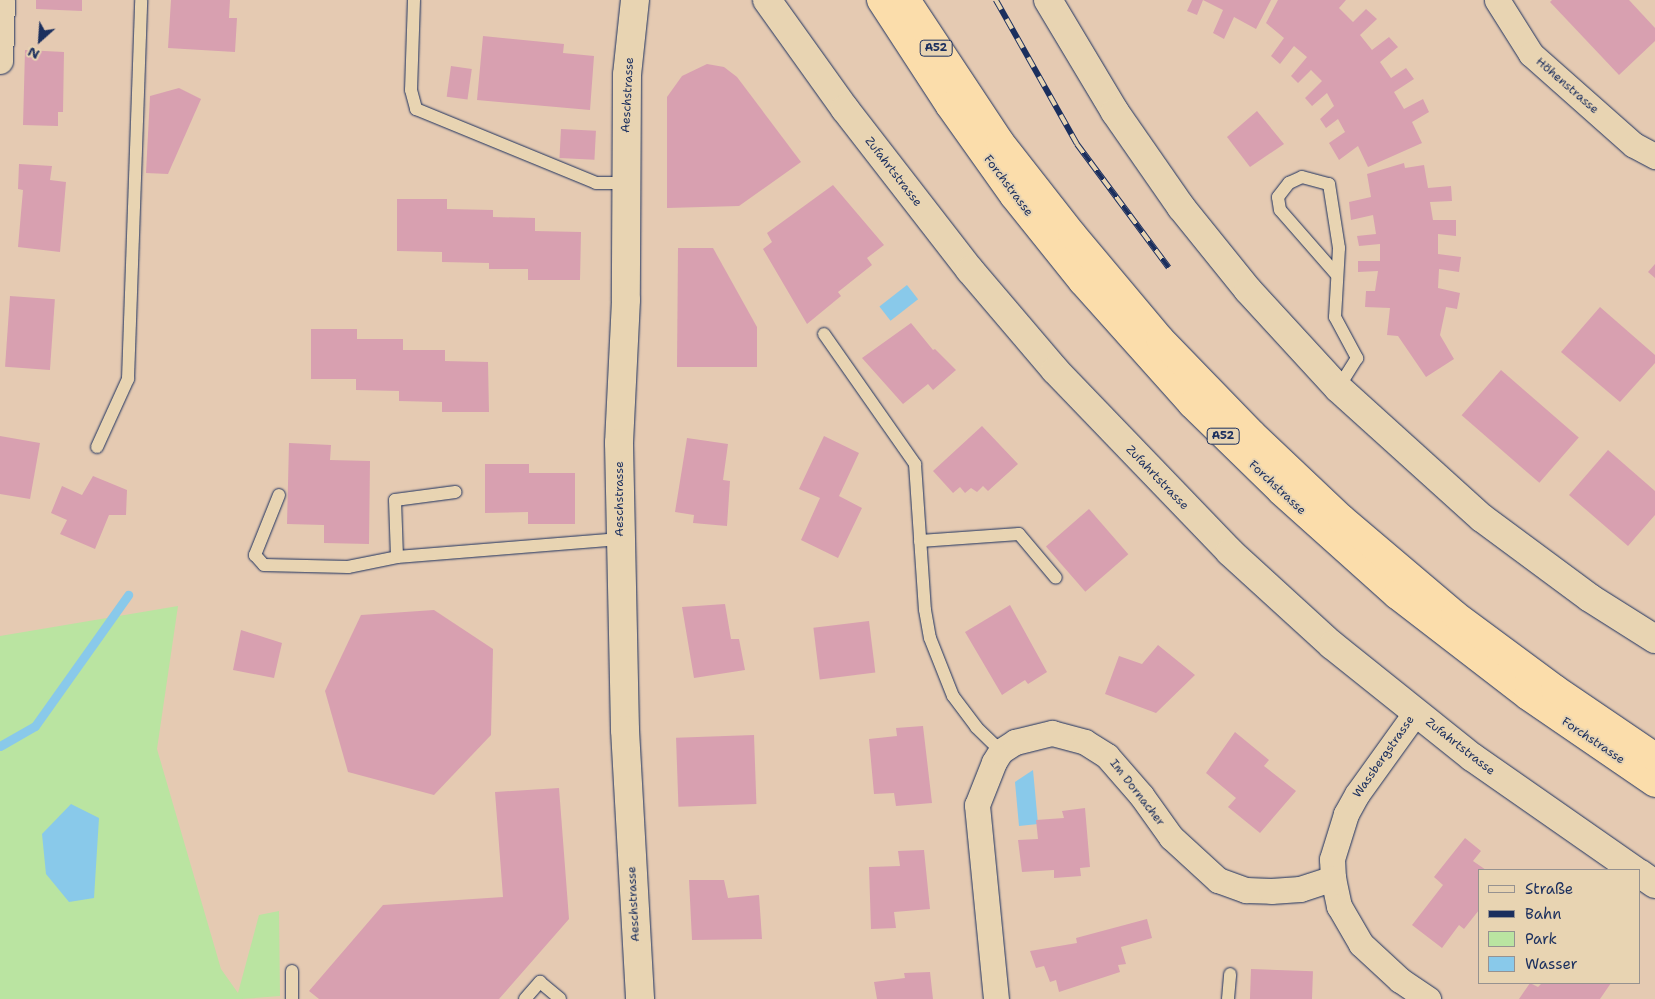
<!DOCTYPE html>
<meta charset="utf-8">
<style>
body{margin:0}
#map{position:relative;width:1655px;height:999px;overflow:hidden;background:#e5cab2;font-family:"Shantell Sans",sans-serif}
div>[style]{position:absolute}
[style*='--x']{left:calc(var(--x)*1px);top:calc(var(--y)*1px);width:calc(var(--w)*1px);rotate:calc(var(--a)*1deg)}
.green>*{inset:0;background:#bae4a1}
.water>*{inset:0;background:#89c9ea;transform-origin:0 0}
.stream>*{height:9px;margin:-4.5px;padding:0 4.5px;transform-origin:4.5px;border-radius:4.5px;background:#89c9ea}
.building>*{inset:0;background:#d8a0b0;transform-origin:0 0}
.roads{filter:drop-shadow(0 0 1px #1b2f5e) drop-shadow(0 0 1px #1b2f5e)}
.service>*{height:12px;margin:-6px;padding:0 6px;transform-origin:6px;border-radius:6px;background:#e8d4b2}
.minor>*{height:25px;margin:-12.5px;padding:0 12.5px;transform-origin:12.5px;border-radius:12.5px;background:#e8d4b2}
.secondary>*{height:28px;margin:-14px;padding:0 14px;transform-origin:14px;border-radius:14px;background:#e8d4b2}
.trunk>*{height:28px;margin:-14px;padding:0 14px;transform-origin:14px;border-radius:14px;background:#fbddab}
.rail>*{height:5.5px;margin-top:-2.75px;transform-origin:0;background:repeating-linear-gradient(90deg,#e8d4b2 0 11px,#1b2f5e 0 22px);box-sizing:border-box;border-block:1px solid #1b2f5e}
span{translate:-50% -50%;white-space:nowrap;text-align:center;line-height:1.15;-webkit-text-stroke:4px #e8d4b2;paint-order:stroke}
.shield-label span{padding:1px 4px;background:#e8d4b2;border:1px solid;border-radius:4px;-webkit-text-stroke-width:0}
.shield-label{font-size:11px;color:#1b2f5e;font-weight:700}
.street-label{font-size:12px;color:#1b2f5e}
.legend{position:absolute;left:1478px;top:869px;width:162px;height:115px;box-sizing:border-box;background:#e8d4b2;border:1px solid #969290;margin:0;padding:6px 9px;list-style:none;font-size:15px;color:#1b2f5e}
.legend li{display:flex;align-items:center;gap:10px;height:25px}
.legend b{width:25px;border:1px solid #969290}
.north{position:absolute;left:15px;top:15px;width:50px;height:50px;-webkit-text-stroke:4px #e8d4b2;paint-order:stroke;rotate:206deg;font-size:14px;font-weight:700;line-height:20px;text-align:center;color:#1b2f5e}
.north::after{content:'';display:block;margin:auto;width:18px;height:22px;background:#1b2f5e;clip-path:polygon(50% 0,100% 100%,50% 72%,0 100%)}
</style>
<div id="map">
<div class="green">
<div style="clip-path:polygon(178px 606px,157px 749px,221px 969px,238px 993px,259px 915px,279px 911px,280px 996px,242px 999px,0 999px,0 636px)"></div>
</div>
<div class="water">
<div style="left:907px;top:285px;width:18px;height:35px;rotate:52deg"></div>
<div style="clip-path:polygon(1033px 770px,1038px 824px,1019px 826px,1015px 782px)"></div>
<div style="clip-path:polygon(71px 804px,99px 818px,94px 898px,69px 902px,46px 874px,42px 834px)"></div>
</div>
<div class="stream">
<div style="--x:0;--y:746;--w:40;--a:-29.7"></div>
<div style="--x:35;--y:726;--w:161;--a:-54.6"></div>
</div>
<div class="building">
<div style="clip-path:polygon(36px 0,82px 0,82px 11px,36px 9px)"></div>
<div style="clip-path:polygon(171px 0,230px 0,229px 18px,237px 18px,235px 52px,168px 48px)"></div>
<div style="clip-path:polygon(1192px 0,1271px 0,1256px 29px,1234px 17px,1224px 39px,1213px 33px,1223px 10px,1203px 0,1197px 15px,1187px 11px)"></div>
<div style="clip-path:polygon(1278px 0,1346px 0,1339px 8px,1353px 22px,1366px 9px,1377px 19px,1360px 35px,1372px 50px,1389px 37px,1398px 47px,1380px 62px,1391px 78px,1406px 68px,1414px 79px,1394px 92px,1404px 109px,1423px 99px,1429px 112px,1412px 122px,1422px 143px,1368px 167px,1358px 146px,1339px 160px,1329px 143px,1345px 132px,1338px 119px,1326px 128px,1320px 119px,1334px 106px,1327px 93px,1312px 106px,1305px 98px,1322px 81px,1311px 70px,1298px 83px,1291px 76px,1307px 57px,1294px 46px,1280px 64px,1271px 56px,1284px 38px,1266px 23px)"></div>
<div style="clip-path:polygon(1552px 0,1629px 0,1655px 28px,1655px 41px,1619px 75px,1550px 2px)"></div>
<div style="clip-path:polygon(483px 36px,564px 44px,563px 53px,594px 56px,590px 110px,477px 100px)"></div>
<div style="clip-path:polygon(25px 50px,64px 52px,63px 112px,58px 112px,58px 126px,23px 125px)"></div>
<div style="clip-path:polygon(707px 64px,724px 67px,737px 77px,801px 162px,739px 206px,667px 208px,667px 97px,682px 76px)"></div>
<div style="left:451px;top:66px;width:21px;height:31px;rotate:8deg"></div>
<div style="clip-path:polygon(179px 88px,201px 99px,168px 174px,146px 173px,150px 96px)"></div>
<div style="clip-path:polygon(1257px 111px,1284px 144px,1250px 167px,1227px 137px)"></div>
<div style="left:561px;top:129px;width:35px;height:29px;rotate:3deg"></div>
<div style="clip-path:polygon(1404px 163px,1405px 168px,1424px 165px,1428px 188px,1451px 186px,1452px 201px,1430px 202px,1433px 220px,1456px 220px,1456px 236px,1438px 234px,1438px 254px,1461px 257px,1459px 272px,1439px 269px,1438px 288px,1460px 293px,1457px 309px,1446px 307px,1440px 335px,1454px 359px,1426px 377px,1398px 336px,1387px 335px,1390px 308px,1365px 307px,1366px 291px,1375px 291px,1378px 271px,1358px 272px,1358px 261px,1380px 261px,1380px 244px,1359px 246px,1357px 236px,1376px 234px,1373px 215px,1351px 220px,1349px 202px,1371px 197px,1367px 174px)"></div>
<div style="clip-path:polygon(19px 164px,52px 166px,50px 180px,66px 182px,60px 252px,18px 247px,23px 190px,18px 189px)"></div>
<div style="clip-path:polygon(833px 185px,884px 245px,867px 258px,872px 265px,838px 292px,841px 296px,807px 324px,763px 249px,772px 242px,767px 233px)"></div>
<div style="clip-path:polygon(397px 199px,447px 199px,447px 209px,493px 210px,493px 217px,535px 218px,535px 231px,581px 232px,580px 280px,528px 280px,528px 269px,489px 269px,489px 263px,442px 262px,442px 252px,397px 251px)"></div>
<div style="clip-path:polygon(678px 248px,713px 248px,757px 327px,757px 367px,677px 367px)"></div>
<div style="clip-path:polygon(1655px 264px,1655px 278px,1648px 272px)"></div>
<div style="left:10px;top:296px;width:45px;height:71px;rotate:4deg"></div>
<div style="clip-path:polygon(1600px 307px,1655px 355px,1655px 363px,1620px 402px,1561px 352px)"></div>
<div style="clip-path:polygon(911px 323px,933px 350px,935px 349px,956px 370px,933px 390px,928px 384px,903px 404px,862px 358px)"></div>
<div style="clip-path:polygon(311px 329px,357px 329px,357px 339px,403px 339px,403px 350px,445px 350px,445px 361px,488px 362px,489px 412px,442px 412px,442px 402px,399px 401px,399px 391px,356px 390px,356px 379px,311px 379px)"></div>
<div style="left:1501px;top:370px;width:103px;height:60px;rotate:41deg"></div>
<div style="clip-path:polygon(982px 426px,1018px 464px,988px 491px,983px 486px,977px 492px,971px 488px,965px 493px,960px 487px,953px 493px,933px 471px)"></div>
<div style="clip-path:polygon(0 436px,40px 443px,30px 499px,0 494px)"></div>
<div style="clip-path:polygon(824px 436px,859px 453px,839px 496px,862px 508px,838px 558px,801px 540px,820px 498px,799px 489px)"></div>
<div style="clip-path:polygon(687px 438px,728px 444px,723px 480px,730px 481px,727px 526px,693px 523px,694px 515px,675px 512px)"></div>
<div style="clip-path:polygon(289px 443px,331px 445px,330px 460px,370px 461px,369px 544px,324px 543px,324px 525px,287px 524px)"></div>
<div style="clip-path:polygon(1608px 450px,1655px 491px,1655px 515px,1628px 546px,1569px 495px)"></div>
<div style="clip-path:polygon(485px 464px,529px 464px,529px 473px,575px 473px,575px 524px,528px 524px,528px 512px,485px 513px)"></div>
<div style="clip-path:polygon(93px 476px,127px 490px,126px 515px,109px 515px,95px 549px,60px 534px,67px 520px,51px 513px,62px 486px,82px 495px)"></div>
<div style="left:1089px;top:509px;width:60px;height:57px;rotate:49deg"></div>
<div style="clip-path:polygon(725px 604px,731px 639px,739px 639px,745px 670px,694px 678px,682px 607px)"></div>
<div style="clip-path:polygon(1010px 605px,1047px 672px,1028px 684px,1025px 680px,1002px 695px,965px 632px)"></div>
<div style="clip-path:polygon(434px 610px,493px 649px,491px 735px,434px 795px,348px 772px,325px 691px,361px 615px)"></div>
<div style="left:869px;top:621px;width:52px;height:56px;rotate:83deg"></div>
<div style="clip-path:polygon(241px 630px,282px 643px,274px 678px,233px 670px)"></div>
<div style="clip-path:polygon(1158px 645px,1195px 675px,1156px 713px,1105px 694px,1119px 656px,1142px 664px)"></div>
<div style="clip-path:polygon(923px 726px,932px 803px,896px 806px,894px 793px,874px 794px,869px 739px,897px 736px,896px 728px)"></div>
<div style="clip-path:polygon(1235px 732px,1269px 760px,1264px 766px,1296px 791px,1260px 833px,1228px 807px,1236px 798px,1206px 773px)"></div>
<div style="left:754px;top:735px;width:69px;height:78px;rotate:88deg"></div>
<div style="clip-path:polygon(559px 788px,569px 919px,499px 999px,319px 999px,309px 991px,383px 905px,503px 897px,495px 792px)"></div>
<div style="clip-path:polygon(1085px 808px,1090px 867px,1080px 868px,1081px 876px,1054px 878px,1054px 870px,1022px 872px,1018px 840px,1038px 839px,1036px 820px,1064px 818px,1062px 811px)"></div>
<div style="clip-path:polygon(1465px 838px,1481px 851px,1473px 861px,1486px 870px,1479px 870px,1479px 910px,1464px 929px,1459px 925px,1442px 948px,1412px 925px,1443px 885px,1434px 877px)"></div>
<div style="clip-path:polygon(924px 850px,930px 909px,894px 912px,896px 928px,871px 929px,869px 867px,900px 866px,898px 851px)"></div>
<div style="clip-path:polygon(689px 880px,724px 880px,728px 898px,759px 895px,762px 939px,692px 940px)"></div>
<div style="clip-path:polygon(1147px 919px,1152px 938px,1121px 947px,1126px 964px,1118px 965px,1120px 972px,1059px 992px,1056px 980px,1050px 982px,1044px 966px,1036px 968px,1030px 951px,1077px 943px,1076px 938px)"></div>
<div style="left:1251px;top:969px;width:62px;height:30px;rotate:2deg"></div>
<div style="clip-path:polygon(930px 972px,933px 999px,877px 999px,874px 982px,905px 978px,904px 973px)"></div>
<div style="clip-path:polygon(1530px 983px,1538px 987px,1542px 983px,1611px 983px,1600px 999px,1519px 999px)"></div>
</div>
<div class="roads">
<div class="service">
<div style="--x:414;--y:0;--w:90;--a:91.9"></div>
<div style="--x:411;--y:90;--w:20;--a:75"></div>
<div style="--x:416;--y:109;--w:195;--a:22.3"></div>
<div style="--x:596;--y:183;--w:29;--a:0"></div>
<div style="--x:1337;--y:275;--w:86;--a:-131.2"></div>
<div style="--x:1280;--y:210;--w:13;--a:-99"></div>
<div style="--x:1278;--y:197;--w:18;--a:-52"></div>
<div style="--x:1289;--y:183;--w:14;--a:-25"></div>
<div style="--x:1302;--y:177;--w:28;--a:15"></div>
<div style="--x:1329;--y:184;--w:65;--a:81.1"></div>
<div style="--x:1339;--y:248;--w:69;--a:93.3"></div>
<div style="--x:1335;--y:317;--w:47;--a:61.8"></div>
<div style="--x:1357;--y:358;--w:36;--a:122"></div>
<div style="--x:824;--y:334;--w:159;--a:55"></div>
<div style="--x:915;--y:464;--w:146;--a:86.1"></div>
<div style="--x:925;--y:610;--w:28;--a:80"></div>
<div style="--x:930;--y:638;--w:62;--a:68.4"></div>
<div style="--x:953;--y:696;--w:39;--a:53"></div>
<div style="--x:976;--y:727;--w:35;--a:44"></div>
<div style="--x:97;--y:447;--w:75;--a:-65.5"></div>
<div style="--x:128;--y:379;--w:379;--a:-88"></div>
<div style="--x:279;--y:495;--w:65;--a:111.8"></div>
<div style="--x:255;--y:555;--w:13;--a:48"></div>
<div style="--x:264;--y:565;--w:84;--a:1.4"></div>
<div style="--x:348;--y:567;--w:50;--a:-11.5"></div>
<div style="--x:397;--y:557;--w:224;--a:-4.6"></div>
<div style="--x:920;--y:541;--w:99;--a:-4"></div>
<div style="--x:1019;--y:534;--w:57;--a:49.9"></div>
<div style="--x:397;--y:557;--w:57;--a:-92"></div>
<div style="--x:395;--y:500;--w:61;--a:-7.6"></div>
<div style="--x:292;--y:971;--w:28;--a:90"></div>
<div style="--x:525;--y:999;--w:23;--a:-49"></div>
<div style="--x:540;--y:982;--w:26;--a:40"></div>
<div style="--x:1228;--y:999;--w:25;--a:-85"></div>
</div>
<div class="minor">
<div style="--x:1497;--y:0;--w:64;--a:57.8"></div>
<div style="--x:1531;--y:54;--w:137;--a:41.5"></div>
<div style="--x:1634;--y:145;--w:24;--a:28"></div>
<div style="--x:0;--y:61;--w:61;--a:-88.1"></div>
<div style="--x:1416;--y:712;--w:101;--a:125.7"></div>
<div style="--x:1357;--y:794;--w:23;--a:119"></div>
<div style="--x:1346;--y:814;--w:47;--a:107.3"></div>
<div style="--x:1332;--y:859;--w:19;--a:87"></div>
<div style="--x:1333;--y:878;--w:29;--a:78"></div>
<div style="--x:1339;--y:906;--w:44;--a:59.9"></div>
<div style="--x:1361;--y:944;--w:53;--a:42.7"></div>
<div style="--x:1400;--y:980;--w:34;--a:34"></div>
<div style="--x:996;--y:999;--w:195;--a:-95.6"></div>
<div style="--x:977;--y:805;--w:46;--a:-68.4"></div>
<div style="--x:994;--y:762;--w:13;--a:-58"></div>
<div style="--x:1001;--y:751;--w:17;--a:-33"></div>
<div style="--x:1015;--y:742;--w:38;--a:-14"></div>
<div style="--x:1052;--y:733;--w:34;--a:15"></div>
<div style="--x:1085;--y:742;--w:26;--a:32"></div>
<div style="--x:1107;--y:756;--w:52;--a:48.9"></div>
<div style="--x:1141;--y:795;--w:52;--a:54.5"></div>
<div style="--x:1171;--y:837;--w:64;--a:42.5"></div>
<div style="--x:1218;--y:880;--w:30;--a:20"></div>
<div style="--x:1246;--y:890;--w:25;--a:2"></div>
<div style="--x:1271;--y:891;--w:29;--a:-4"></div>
<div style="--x:1300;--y:889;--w:35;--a:-18"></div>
</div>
<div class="secondary">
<div style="--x:635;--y:0;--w:75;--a:96.1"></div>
<div style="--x:627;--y:75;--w:225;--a:90.3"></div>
<div style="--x:626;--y:300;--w:143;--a:92.8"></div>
<div style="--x:619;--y:443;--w:287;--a:88.8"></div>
<div style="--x:625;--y:730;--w:269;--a:86.8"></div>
<div style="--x:767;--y:0;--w:134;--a:54.4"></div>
<div style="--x:845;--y:109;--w:204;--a:52.2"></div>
<div style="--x:970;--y:270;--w:131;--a:49.6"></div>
<div style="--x:1055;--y:370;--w:252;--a:46.1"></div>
<div style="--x:1230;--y:552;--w:138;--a:42.4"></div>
<div style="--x:1332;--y:645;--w:179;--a:38.7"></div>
<div style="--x:1472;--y:757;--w:198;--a:34.9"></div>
<div style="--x:1048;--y:0;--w:131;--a:59.1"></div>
<div style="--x:1115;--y:112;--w:116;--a:55.2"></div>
<div style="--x:1181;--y:207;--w:107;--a:51.1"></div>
<div style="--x:1248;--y:290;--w:133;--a:47.4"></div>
<div style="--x:1338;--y:388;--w:194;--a:42.1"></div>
<div style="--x:1482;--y:518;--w:134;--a:36.5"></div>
<div style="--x:1590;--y:598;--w:77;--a:32.2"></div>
<div style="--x:1639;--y:873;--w:19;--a:35"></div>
</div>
<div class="trunk">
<div style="--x:881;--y:0;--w:126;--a:56.9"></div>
<div style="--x:950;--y:106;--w:110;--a:54.6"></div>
<div style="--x:1014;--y:196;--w:110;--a:51.3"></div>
<div style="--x:1083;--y:282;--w:164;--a:48.2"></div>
<div style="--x:1192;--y:404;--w:124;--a:44.3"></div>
<div style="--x:1281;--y:491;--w:156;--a:41.9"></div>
<div style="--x:1397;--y:595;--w:165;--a:37.6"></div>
<div style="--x:1528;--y:696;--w:154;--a:34.4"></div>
<div style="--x:906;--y:0;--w:170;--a:56.5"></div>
<div style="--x:1000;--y:142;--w:117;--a:52"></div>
<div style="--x:1072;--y:234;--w:137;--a:50"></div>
<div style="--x:1160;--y:339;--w:132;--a:45.9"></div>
<div style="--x:1252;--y:434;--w:124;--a:43.4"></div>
<div style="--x:1342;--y:519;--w:148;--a:40.3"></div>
<div style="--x:1455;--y:615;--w:124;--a:36.5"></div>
<div style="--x:1555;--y:689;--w:121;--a:34.2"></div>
</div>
</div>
<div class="rail">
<div style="--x:996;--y:0;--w:165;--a:60.6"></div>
<div style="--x:1077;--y:144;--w:154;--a:53.4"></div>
</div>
<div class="shield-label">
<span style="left:936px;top:48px">A52</span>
<span style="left:1223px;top:436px">A52</span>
</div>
<div class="street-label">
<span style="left:1567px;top:86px;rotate:41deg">Höhenstrasse</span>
<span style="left:628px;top:95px;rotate:-87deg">Aeschstrasse</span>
<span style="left:893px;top:172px;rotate:52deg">Zufahrtstrasse</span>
<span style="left:1008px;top:186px;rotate:53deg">Forchstrasse</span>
<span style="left:1157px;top:478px;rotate:46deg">Zufahrtstrasse</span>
<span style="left:1277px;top:488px;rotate:43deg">Forchstrasse</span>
<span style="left:620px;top:499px;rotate:-90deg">Aeschstrasse</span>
<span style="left:1593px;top:741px;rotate:34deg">Forchstrasse</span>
<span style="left:1460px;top:747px;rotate:38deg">Zufahrtstrasse</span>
<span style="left:1384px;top:757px;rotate:-55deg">Wassbergstrasse</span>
<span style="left:1137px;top:793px;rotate:52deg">Im Dornacher</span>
<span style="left:634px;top:904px;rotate:-93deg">Aeschstrasse</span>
</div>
<ul class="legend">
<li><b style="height:6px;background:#e8d4b2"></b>Straße</li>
<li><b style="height:6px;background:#1b2f5e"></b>Bahn</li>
<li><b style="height:14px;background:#bae4a1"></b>Park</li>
<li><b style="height:14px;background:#89c9ea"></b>Wasser</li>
</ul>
<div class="north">N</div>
</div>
